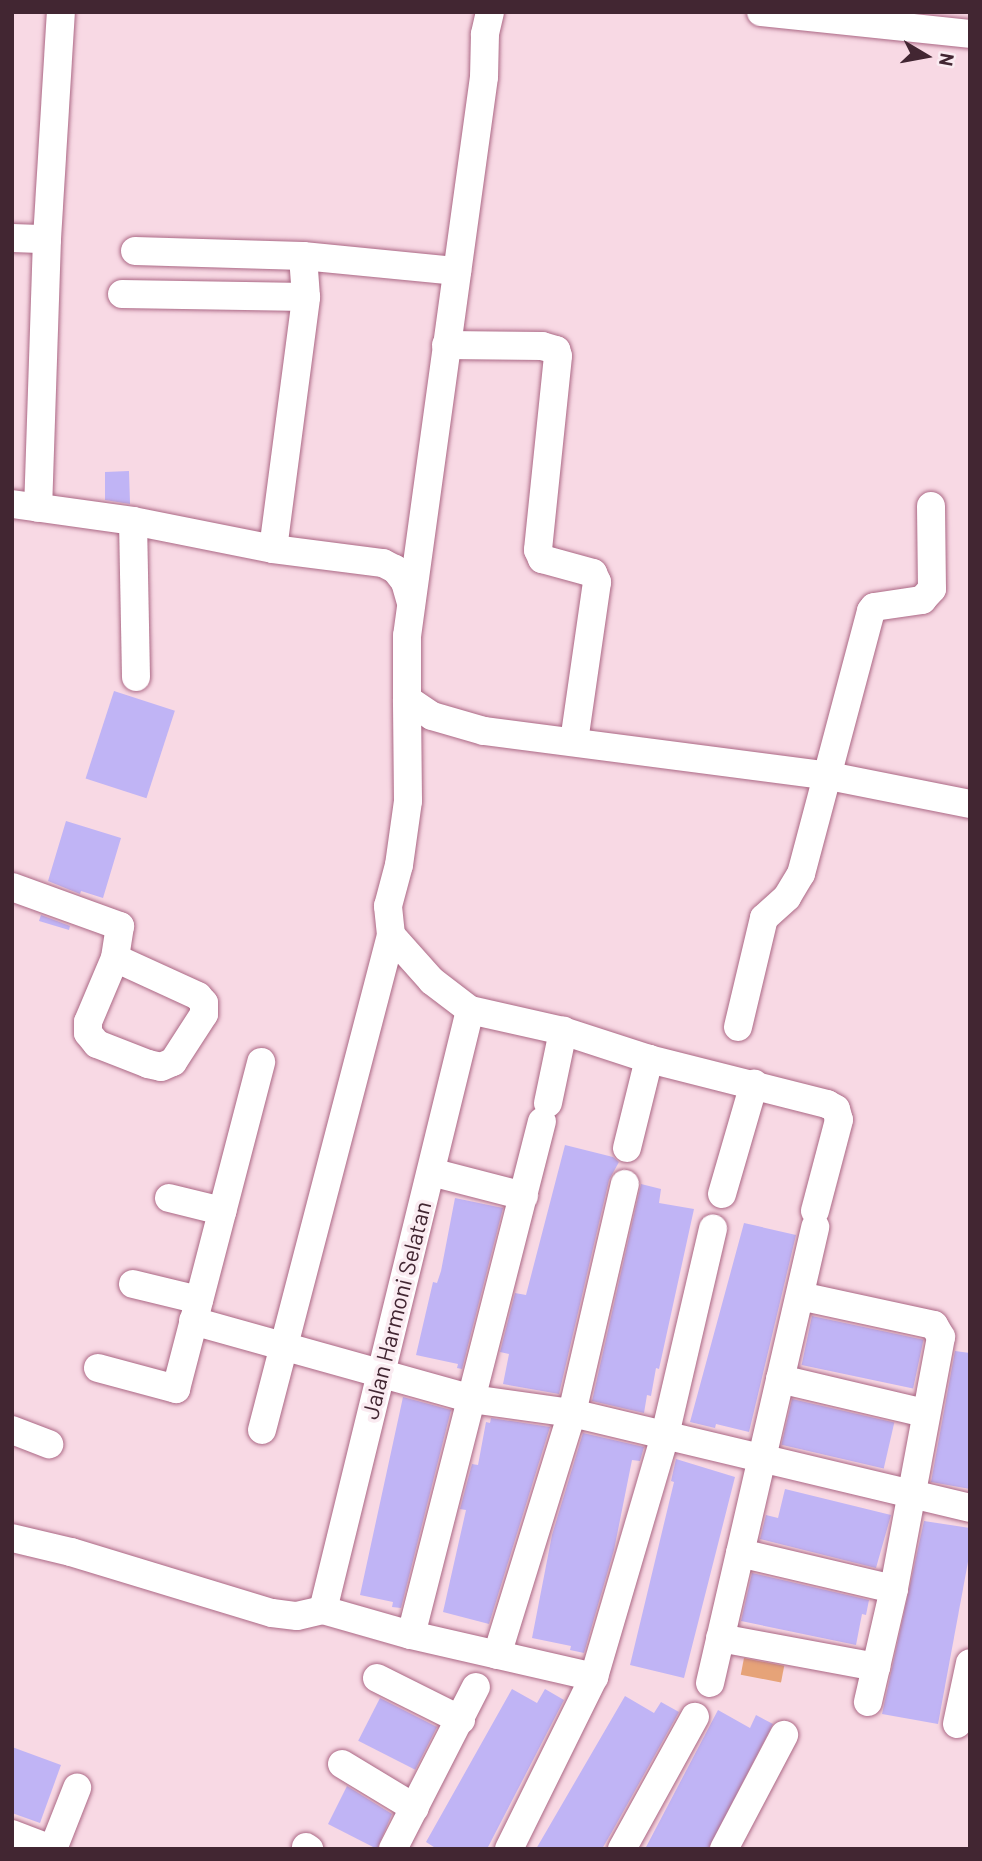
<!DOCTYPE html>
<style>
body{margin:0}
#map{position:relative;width:982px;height:1861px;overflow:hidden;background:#f8d9e4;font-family:Barlow,sans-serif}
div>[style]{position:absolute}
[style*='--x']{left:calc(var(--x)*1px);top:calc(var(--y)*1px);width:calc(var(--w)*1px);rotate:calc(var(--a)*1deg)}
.green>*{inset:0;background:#e6a378;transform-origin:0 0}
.building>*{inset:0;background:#c0b4f5;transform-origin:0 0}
.roads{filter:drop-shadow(0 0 2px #ab6885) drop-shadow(0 0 2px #ab6885)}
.minor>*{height:28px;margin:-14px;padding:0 14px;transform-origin:14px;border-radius:14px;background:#fff}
span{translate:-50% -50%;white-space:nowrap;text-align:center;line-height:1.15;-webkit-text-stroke:7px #faebf1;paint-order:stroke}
.street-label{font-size:23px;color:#422632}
.frame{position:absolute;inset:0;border:14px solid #422632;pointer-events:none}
.north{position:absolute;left:891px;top:21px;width:70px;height:70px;-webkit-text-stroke:5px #faebf1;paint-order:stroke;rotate:100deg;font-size:19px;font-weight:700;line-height:28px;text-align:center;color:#422632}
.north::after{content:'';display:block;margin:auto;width:24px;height:32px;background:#422632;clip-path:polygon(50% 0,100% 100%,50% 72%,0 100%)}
</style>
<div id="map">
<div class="green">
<div style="left:744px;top:1658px;width:41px;height:17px;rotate:11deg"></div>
</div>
<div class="building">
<div style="clip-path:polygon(129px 471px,130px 504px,105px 500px,105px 472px)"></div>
<div style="left:114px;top:691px;width:64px;height:92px;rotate:18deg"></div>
<div style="clip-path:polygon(66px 821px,121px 838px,103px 898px,81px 891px,80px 894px,48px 881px)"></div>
<div style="clip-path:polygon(41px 915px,70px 926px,69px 930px,39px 921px)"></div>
<div style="clip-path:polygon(565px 1145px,613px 1157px,619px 1162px,609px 1180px,559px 1394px,503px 1384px,509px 1354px,500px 1352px,515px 1293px,526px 1295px)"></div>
<div style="clip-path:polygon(641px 1184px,661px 1189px,659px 1203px,694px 1209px,659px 1369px,656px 1368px,651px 1396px,647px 1395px,644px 1413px,592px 1401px)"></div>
<div style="clip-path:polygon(455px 1198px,503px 1208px,462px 1369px,457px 1368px,458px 1364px,416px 1355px,433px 1282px,437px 1283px,441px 1271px)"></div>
<div style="clip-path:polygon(744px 1223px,796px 1235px,749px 1432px,716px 1424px,715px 1428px,690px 1422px)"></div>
<div style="left:812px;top:1316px;width:114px;height:50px;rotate:12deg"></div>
<div style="clip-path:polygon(955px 1351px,970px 1353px,970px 1489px,931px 1482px)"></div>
<div style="clip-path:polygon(403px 1397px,451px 1410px,401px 1608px,392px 1607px,393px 1602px,360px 1595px)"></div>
<div style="left:792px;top:1399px;width:105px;height:47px;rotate:13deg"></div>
<div style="clip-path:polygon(491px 1418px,550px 1427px,489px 1624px,443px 1612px,466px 1510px,460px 1509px,472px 1464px,478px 1465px,486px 1422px,490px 1423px)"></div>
<div style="clip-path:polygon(583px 1433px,644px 1447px,640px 1461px,632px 1460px,614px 1550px,584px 1653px,570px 1650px,571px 1646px,532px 1638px,552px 1535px)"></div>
<div style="clip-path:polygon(676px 1459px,735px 1477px,684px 1678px,630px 1665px,674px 1482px,671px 1481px)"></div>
<div style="clip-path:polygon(785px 1489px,891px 1515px,876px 1568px,760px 1539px,766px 1515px,778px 1518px)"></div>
<div style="clip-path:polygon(924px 1521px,970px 1528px,970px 1551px,938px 1724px,882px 1714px)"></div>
<div style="clip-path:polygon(752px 1573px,869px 1600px,866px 1615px,862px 1614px,856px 1645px,741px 1621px)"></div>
<div style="clip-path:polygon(512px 1689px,537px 1703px,545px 1689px,564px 1700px,487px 1849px,437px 1849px,426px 1842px)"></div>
<div style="clip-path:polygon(625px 1696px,654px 1713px,661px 1702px,679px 1712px,613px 1830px,602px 1849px,536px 1849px)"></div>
<div style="left:380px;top:1698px;width:64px;height:48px;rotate:27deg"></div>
<div style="clip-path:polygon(718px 1710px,750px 1728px,756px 1715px,773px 1724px,708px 1849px,645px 1849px)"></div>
<div style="clip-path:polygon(12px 1747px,61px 1765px,40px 1823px,12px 1813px)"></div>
<div style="clip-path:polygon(347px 1786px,392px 1814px,377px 1849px,328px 1824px)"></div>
</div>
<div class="roads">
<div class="minor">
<div style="--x:490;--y:12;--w:23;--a:103"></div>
<div style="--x:485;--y:34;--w:43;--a:91.3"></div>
<div style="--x:484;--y:77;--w:564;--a:97.84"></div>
<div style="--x:407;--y:636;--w:63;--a:90"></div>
<div style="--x:407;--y:699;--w:30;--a:34"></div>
<div style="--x:432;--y:716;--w:54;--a:16.1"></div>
<div style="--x:484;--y:731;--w:348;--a:7.4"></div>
<div style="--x:829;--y:776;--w:144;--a:11.2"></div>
<div style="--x:761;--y:12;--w:210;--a:6"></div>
<div style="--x:12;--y:238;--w:35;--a:2"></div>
<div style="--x:47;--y:239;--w:269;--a:91.9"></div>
<div style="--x:47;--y:239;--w:227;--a:-86.5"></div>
<div style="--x:135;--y:251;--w:168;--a:1.7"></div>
<div style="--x:303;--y:256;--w:155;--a:5.6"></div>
<div style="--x:122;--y:294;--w:184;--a:0.9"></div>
<div style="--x:446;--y:345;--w:96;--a:0.6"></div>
<div style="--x:542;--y:346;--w:15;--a:16"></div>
<div style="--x:556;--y:350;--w:6;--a:72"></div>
<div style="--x:558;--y:356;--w:195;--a:95.9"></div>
<div style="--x:538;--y:550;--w:10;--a:66"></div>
<div style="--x:542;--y:559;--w:53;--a:15.4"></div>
<div style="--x:593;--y:573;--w:10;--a:66"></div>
<div style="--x:597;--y:582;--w:161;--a:98.2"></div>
<div style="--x:12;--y:504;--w:122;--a:8"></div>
<div style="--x:133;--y:521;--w:143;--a:11.3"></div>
<div style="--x:273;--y:549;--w:111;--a:7.3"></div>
<div style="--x:383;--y:563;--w:13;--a:27"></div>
<div style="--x:395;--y:569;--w:16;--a:52"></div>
<div style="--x:405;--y:582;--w:22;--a:74"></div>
<div style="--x:133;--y:521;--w:156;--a:88.9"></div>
<div style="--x:273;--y:549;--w:254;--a:-82.5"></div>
<div style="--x:306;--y:297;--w:41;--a:-94.2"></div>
<div style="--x:12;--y:887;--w:115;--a:19.9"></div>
<div style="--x:120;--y:926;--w:32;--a:99"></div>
<div style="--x:115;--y:958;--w:69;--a:112.9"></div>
<div style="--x:88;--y:1022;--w:11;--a:90"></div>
<div style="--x:88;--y:1033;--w:14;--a:51"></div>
<div style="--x:97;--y:1044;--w:55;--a:21.4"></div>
<div style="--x:148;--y:1064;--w:13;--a:13"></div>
<div style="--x:161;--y:1067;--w:13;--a:-23"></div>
<div style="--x:173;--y:1062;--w:57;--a:-57.1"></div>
<div style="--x:204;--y:1014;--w:11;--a:-90"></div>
<div style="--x:204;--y:1003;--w:9;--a:-131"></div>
<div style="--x:198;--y:996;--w:91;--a:-155.4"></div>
<div style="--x:391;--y:935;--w:62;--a:48.3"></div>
<div style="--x:432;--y:981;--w:48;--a:37.3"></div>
<div style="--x:470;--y:1010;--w:95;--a:12.7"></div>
<div style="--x:563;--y:1031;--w:90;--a:18"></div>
<div style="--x:649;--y:1059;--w:184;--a:14.2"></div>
<div style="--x:827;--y:1104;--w:10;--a:29"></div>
<div style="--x:836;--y:1109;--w:11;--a:75"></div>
<div style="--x:839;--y:1120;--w:94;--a:104.8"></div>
<div style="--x:738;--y:1027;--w:112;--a:-76.6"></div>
<div style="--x:764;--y:918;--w:31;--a:-42"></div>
<div style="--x:787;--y:897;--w:27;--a:-59"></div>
<div style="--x:801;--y:874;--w:272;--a:-75.1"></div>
<div style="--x:871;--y:611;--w:5;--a:-53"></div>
<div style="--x:874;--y:607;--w:49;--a:-8.3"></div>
<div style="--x:922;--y:600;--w:15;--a:-48"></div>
<div style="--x:932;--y:589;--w:83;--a:-90.7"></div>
<div style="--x:548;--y:1103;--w:74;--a:-78.2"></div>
<div style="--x:627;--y:1148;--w:92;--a:-76.1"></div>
<div style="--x:431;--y:1172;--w:96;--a:14.5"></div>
<div style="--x:722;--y:1194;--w:115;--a:-73.8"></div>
<div style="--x:169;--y:1198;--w:55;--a:13.8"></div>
<div style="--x:133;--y:1284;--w:68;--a:13.6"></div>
<div style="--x:800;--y:1296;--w:137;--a:12.2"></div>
<div style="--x:934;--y:1325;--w:14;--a:60"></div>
<div style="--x:941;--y:1337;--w:256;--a:100.6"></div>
<div style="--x:894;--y:1589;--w:116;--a:103"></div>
<div style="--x:193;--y:1321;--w:290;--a:15.6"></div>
<div style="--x:472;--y:1399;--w:101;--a:8"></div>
<div style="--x:572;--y:1413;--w:409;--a:13.4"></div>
<div style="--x:98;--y:1368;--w:81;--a:15.1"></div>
<div style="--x:176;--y:1389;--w:338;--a:-75.4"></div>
<div style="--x:780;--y:1379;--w:149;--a:13.2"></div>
<div style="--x:12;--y:1430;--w:40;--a:21"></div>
<div style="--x:262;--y:1430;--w:512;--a:-75.39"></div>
<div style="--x:391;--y:935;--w:29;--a:-96"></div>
<div style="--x:388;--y:906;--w:42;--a:-75"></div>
<div style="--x:399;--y:865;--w:65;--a:-82"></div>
<div style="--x:408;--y:801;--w:102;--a:-90.6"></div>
<div style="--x:12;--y:1538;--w:61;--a:13.3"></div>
<div style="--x:71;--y:1552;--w:210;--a:16.9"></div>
<div style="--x:272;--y:1613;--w:25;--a:7"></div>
<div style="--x:297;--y:1616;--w:27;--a:-13"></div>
<div style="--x:323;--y:1610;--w:91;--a:15.9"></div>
<div style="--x:411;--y:1635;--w:188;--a:12.9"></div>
<div style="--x:740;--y:1553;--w:158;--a:13.2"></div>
<div style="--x:323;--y:1610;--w:618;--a:-76.23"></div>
<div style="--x:411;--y:1635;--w:530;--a:-75.7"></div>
<div style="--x:720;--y:1638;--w:159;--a:10.5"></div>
<div style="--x:497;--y:1655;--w:253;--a:-72.8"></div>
<div style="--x:572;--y:1413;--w:235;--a:-77"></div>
<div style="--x:377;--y:1678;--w:94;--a:26.6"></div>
<div style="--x:710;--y:1683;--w:468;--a:-77"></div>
<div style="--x:957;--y:1724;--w:62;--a:-78"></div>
<div style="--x:342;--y:1764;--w:85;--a:31.1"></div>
<div style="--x:12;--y:1834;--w:42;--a:21"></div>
<div style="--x:306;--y:1847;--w:4;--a:34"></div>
<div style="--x:53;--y:1849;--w:66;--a:-68.5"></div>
<div style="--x:393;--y:1849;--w:182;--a:-62.9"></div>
<div style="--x:509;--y:1849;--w:192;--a:-63.7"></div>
<div style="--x:594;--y:1677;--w:252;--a:-73.6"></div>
<div style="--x:665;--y:1435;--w:212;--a:-76.9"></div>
<div style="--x:622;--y:1849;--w:151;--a:-61.1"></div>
<div style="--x:724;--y:1849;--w:129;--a:-62.2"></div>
</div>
</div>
<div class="street-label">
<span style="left:396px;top:1310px;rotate:-76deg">Jalan Harmoni Selatan</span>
</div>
<div class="frame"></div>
<div class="north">N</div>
</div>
